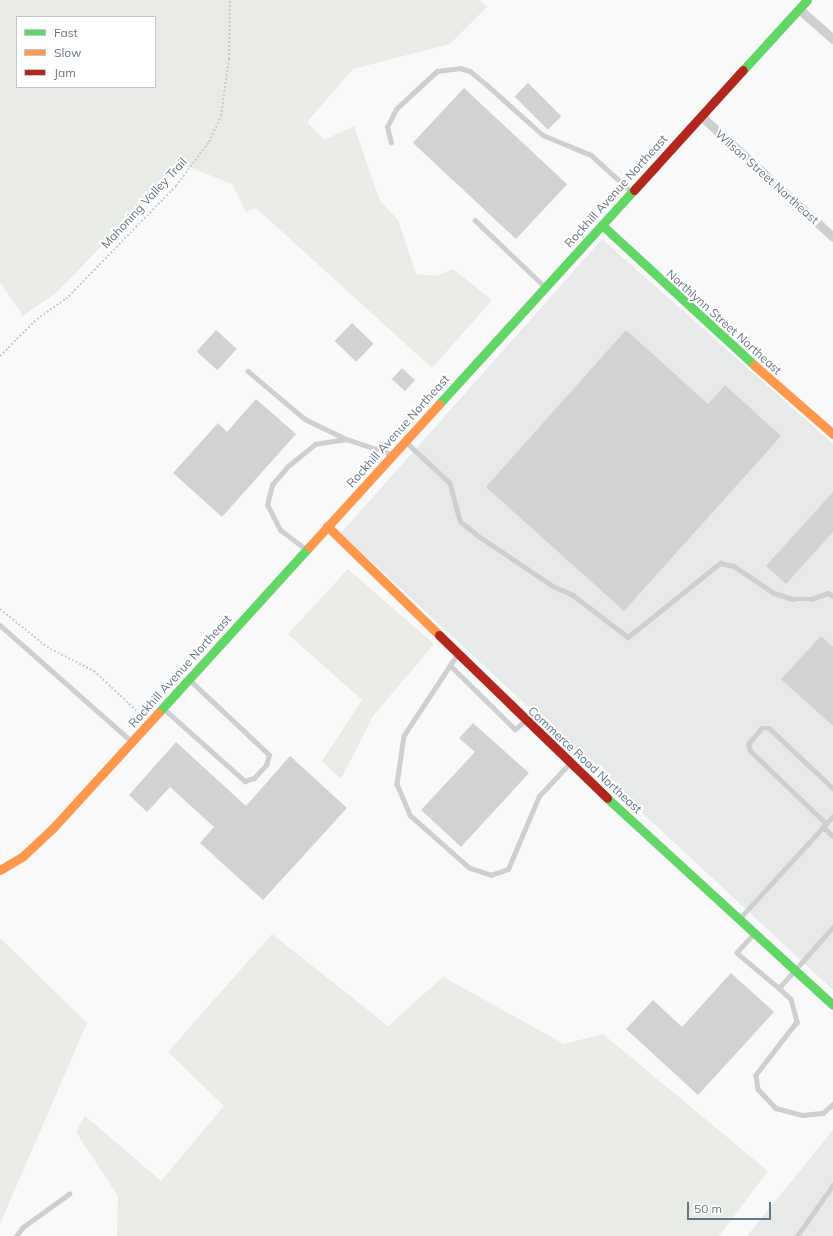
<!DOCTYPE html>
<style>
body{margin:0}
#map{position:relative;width:833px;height:1236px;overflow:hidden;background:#f9f9f9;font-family:Mulish,sans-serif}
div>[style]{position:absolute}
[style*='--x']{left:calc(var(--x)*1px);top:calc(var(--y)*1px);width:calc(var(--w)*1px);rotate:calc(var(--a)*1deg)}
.built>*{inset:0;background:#e8e9e9}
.green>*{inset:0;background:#e8ebe6}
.building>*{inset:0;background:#d0d2d3;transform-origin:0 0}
.path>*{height:2px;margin-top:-1px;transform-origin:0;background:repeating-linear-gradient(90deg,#cbcccd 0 2px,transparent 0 4px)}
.lane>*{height:4.5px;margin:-2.25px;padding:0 2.25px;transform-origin:2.25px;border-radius:2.25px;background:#cecfd0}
.street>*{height:9px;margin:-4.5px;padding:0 4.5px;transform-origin:4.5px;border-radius:4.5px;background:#cecfd0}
.fast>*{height:9px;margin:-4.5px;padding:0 4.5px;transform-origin:4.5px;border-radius:4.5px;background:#63d668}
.slow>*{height:9px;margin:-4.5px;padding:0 4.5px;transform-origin:4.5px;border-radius:4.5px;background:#ff974d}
.jam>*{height:9px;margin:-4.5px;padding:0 4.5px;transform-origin:4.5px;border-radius:4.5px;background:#b3261e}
span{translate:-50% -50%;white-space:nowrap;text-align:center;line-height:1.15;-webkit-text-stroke:4px #fff;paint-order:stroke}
.street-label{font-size:12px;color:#657683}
.legend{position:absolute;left:16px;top:16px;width:140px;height:72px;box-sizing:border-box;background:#fff;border:1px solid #c1c8cd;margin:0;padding:5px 7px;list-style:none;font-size:12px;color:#657683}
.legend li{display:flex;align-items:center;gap:8px;height:20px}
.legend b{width:20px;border:1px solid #c1c8cd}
.scale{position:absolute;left:687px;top:1202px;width:84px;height:18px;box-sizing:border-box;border:2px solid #657683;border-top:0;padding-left:5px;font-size:12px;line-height:14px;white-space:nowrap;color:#657683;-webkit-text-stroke:3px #fff;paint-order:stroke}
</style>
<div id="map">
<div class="built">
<div style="clip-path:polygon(602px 239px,833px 444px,833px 990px,341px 533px)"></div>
<div style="clip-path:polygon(833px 1130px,833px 1236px,747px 1236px)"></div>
</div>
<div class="green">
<div style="clip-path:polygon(evenodd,0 0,480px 0,487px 7px,450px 44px,353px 69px,307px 122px,324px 140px,354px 126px,380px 201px,398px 220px,416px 274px,436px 276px,453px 269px,492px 300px,432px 368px,256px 208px,246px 212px,232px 184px,181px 164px,57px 292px,23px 316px,0 282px,0 0,17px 17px,155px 17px,155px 87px,17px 87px,17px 17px)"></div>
<div style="clip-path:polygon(348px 569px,434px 644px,373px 716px,341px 779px,322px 761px,362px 700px,288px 634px)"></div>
<div style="clip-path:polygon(272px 934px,388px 1026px,443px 977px,564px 1044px,603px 1034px,768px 1171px,719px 1236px,117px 1236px,118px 1196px,76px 1132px,85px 1116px,161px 1181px,224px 1106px,168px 1052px)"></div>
<div style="clip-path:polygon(0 938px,87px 1023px,0 1224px)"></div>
</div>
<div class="building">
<div style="left:528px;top:83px;width:47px;height:19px;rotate:45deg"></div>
<div style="left:464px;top:88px;width:141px;height:75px;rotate:43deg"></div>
<div style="left:352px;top:323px;width:30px;height:25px;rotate:44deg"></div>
<div style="left:216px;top:330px;width:28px;height:29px;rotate:42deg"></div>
<div style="clip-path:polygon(626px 330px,708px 404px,725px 385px,781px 436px,624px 611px,486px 487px)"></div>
<div style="left:402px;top:368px;width:18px;height:15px;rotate:43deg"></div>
<div style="clip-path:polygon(256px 399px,296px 434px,222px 517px,173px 473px,218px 423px,227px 432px)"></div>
<div style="clip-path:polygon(833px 492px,833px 532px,786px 584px,766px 566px)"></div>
<div style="clip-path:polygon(821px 636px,833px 647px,833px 726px,781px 679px)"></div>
<div style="clip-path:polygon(473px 723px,529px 773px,461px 847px,421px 810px,475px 752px,459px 738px)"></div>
<div style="clip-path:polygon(176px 742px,246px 806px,290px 756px,347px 808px,263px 900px,200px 843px,214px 827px,170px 787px,147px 812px,129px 795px)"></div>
<div style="clip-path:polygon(731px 973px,774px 1012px,698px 1095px,626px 1029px,653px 1000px,682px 1027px)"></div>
</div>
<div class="path">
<div style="--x:0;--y:356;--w:52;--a:-45"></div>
<div style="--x:37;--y:319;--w:35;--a:-35"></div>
<div style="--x:66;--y:299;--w:158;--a:-45.8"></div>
<div style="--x:176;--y:186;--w:55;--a:-53.1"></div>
<div style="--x:209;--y:142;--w:29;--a:-65"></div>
<div style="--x:221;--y:116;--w:58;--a:-82"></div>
<div style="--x:229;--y:59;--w:59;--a:-89"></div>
<div style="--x:0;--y:609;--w:60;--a:39"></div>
<div style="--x:47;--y:647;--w:53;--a:27.1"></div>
<div style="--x:94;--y:671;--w:64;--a:43.1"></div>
</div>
<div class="lane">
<div style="--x:391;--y:143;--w:16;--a:-104"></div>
<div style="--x:387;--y:127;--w:20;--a:-63"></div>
<div style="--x:396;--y:109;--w:56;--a:-42.8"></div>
<div style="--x:437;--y:71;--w:23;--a:-7"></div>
<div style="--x:460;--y:68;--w:10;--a:17"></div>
<div style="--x:470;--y:71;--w:22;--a:39"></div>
<div style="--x:487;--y:85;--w:75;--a:41.8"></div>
<div style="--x:543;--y:135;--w:52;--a:22.6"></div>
<div style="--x:591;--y:155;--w:55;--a:42.1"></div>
<div style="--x:475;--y:220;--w:97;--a:43.7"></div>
<div style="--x:248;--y:371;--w:75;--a:40.1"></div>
<div style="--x:305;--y:419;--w:46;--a:26"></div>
<div style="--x:406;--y:442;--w:60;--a:43"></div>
<div style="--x:450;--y:483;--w:39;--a:75"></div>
<div style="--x:460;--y:521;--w:22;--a:39"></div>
<div style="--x:477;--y:535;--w:92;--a:33.9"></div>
<div style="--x:553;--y:586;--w:22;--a:24"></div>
<div style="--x:573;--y:595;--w:69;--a:37.4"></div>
<div style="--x:628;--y:637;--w:118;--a:-38.8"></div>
<div style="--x:720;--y:563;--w:14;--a:12"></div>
<div style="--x:734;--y:566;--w:48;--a:34"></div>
<div style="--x:774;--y:593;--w:20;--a:18"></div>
<div style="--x:793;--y:599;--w:18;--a:0"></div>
<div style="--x:811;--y:599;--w:18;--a:-19"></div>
<div style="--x:828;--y:593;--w:6;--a:31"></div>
<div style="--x:305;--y:549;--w:31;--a:-143"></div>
<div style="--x:280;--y:530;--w:28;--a:-117"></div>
<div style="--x:267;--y:505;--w:21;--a:-76"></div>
<div style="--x:272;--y:485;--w:25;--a:-50"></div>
<div style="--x:288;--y:466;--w:35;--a:-39"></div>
<div style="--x:315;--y:444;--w:31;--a:-9"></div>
<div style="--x:346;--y:439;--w:47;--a:18.4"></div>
<div style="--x:0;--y:625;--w:175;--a:41.5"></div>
<div style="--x:458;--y:654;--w:98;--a:123.4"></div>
<div style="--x:404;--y:736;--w:49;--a:98.3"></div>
<div style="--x:397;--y:784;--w:34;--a:67"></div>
<div style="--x:410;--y:815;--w:80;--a:41.5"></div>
<div style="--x:470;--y:868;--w:22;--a:18"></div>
<div style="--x:491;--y:875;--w:18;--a:-19"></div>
<div style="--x:508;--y:869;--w:79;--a:-67"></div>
<div style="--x:539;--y:796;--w:45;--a:-46.8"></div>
<div style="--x:450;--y:665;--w:91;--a:44.6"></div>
<div style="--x:515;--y:729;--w:14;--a:-39"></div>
<div style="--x:163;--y:708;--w:110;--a:41.7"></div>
<div style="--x:245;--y:781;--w:9;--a:-18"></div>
<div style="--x:254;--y:778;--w:18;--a:-47"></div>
<div style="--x:266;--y:765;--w:10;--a:-73"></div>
<div style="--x:269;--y:755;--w:110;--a:-136.8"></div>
<div style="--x:826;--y:824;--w:105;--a:-136.2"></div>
<div style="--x:750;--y:751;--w:7;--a:-106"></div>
<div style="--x:748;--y:744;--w:21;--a:-49"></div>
<div style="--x:762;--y:728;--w:7;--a:0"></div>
<div style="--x:769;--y:728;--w:88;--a:43.2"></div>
<div style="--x:823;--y:827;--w:13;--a:42"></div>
<div style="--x:740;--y:918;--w:138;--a:-47.6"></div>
<div style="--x:754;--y:934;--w:25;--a:132"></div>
<div style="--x:737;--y:953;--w:55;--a:39.8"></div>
<div style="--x:779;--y:988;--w:81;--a:-48.5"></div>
<div style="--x:779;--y:988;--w:16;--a:43"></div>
<div style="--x:791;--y:999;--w:24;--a:75"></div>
<div style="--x:797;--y:1022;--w:67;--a:127.7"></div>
<div style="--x:756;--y:1075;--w:14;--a:82"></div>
<div style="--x:758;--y:1089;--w:26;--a:47"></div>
<div style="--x:776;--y:1108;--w:28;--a:15"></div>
<div style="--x:803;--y:1115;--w:20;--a:-6"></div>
<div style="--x:823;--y:1113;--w:13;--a:-42"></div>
<div style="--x:16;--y:1236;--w:11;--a:-52"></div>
<div style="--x:23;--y:1227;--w:57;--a:-35.7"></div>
<div style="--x:797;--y:1236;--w:62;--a:-54.8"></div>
</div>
<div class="street">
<div style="--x:799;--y:9;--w:45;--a:41.4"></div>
<div style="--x:701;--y:116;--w:179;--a:42.5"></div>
</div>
<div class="fast">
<div style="--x:743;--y:70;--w:95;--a:-47.6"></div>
<div style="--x:602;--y:225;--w:207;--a:42.6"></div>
<div style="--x:439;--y:404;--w:290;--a:-47.7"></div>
<div style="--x:158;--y:713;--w:224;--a:-47.7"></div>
<div style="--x:607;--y:798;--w:306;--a:42.5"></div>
</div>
<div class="slow">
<div style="--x:754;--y:365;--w:105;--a:41.1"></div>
<div style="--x:327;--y:526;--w:156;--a:44.2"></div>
<div style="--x:309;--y:547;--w:193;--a:-47.7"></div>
<div style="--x:0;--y:870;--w:27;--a:-31"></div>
<div style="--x:23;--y:856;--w:41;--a:-43"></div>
<div style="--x:53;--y:828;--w:156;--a:-47.6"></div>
</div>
<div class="jam">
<div style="--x:634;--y:190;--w:162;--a:-47.8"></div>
<div style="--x:439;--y:635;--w:234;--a:44.1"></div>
</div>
<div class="street-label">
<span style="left:767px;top:177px;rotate:42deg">Wilson Street Northeast</span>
<span style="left:616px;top:191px;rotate:-48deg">Rockhill Avenue Northeast</span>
<span style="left:144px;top:203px;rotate:-47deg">Mahoning Valley Trail</span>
<span style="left:724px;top:322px;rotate:42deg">Northlynn Street Northeast</span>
<span style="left:398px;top:431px;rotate:-48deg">Rockhill Avenue Northeast</span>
<span style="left:180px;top:671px;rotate:-48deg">Rockhill Avenue Northeast</span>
<span style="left:585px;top:760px;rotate:43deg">Commerce Road Northeast</span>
</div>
<ul class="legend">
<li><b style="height:5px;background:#63d668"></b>Fast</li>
<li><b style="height:5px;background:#ff974d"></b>Slow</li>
<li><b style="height:5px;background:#b3261e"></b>Jam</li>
</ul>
<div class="scale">50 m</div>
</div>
